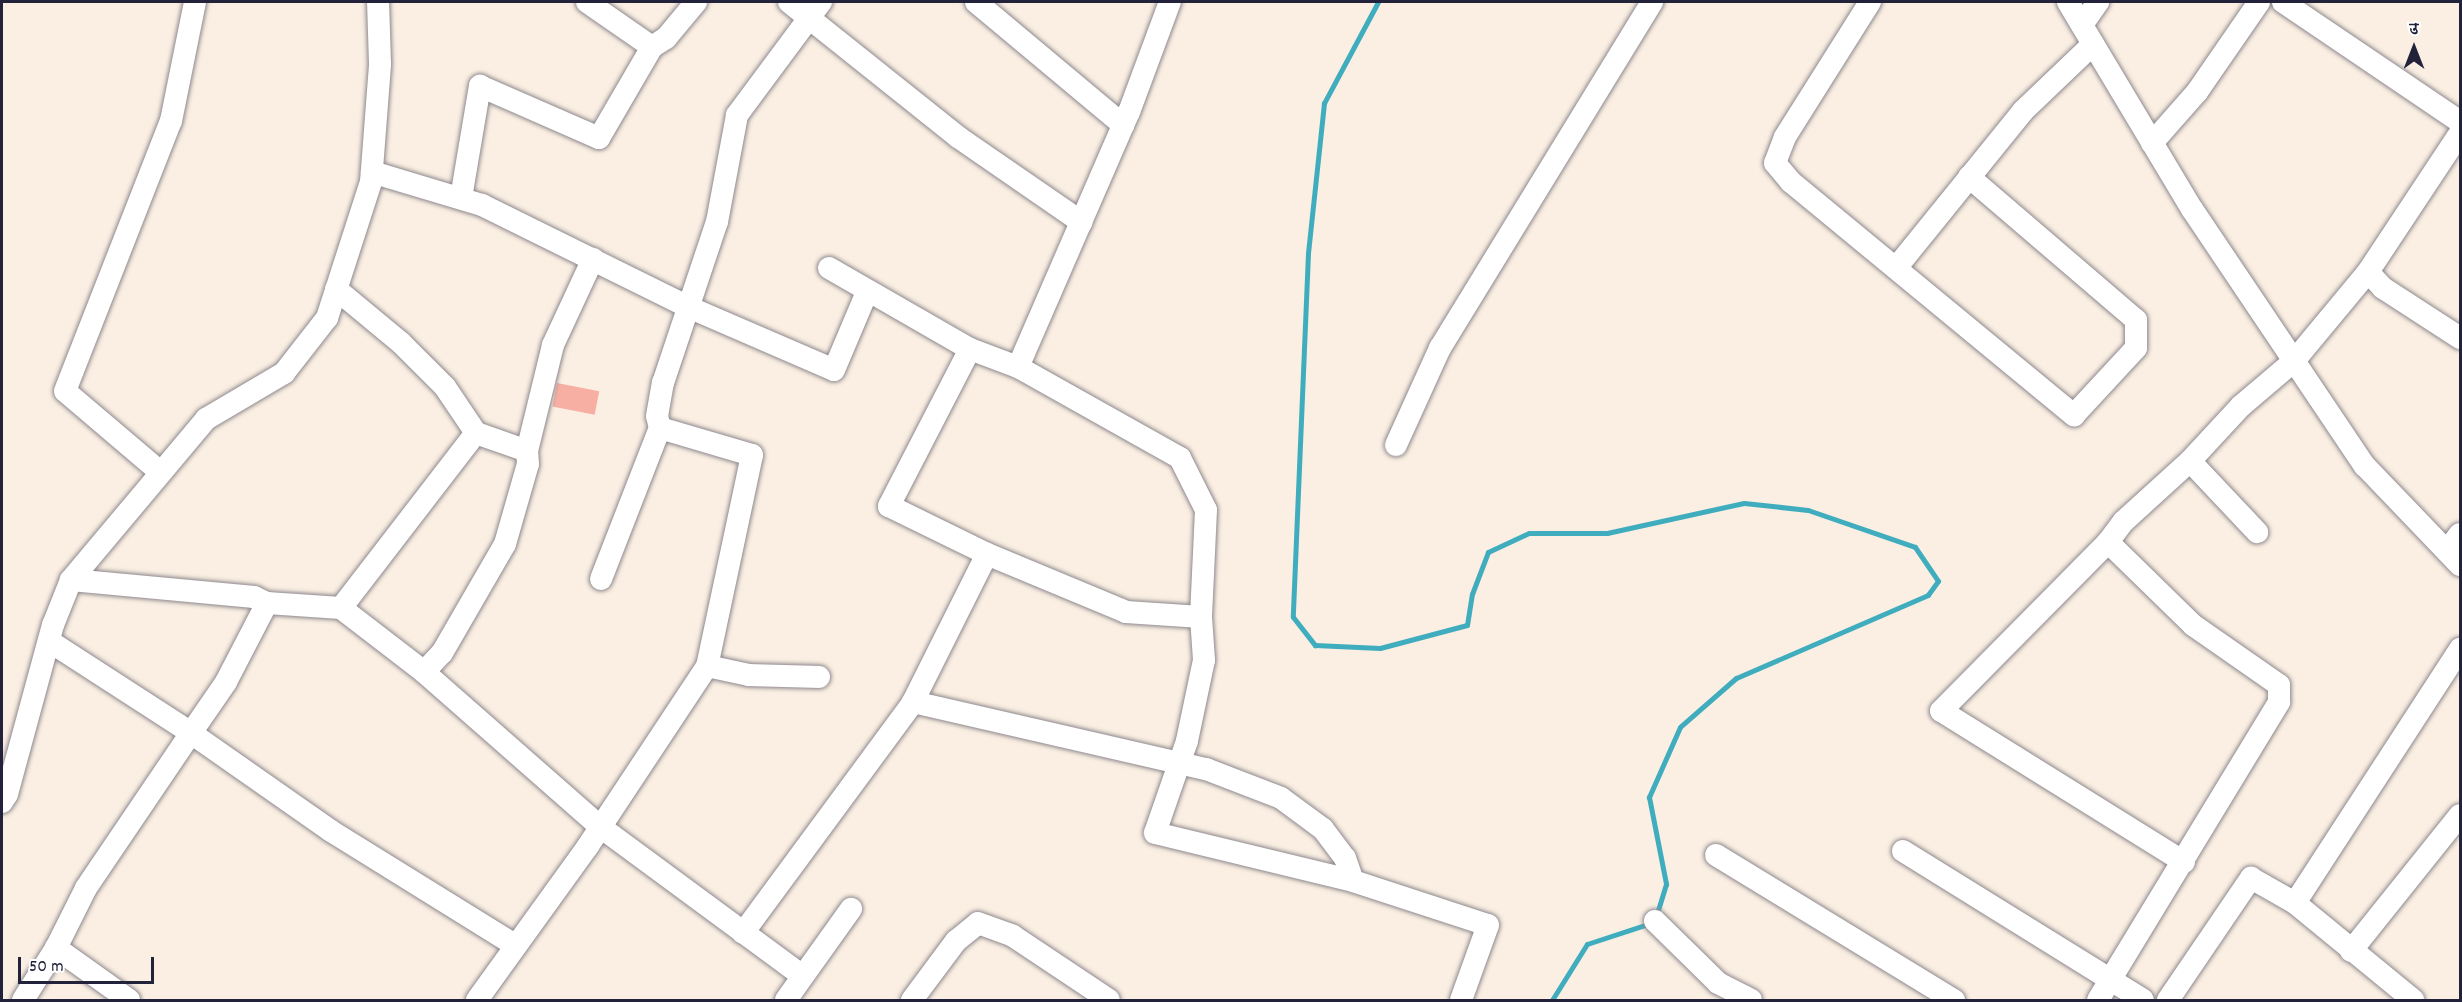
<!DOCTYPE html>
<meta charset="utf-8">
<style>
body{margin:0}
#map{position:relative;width:2462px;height:1002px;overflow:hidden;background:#faefe2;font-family:Dekko,"Playpen Sans Deva",sans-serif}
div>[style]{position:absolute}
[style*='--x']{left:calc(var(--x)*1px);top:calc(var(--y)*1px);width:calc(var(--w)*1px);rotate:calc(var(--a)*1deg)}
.stream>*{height:5px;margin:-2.5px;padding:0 2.5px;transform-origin:2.5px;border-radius:2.5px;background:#40adbf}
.building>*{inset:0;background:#f7afa3;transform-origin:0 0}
.roads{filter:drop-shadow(0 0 2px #8e888e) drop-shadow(0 0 2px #8e888e)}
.minor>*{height:22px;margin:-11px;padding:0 11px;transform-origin:11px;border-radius:11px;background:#fff}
span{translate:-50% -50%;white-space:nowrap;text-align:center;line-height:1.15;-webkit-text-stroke:4.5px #fff;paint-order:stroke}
.frame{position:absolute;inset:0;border:3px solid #22223b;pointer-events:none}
.north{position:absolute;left:2384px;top:18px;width:60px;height:60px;-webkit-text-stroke:4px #fff;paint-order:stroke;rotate:0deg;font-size:16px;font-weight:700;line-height:24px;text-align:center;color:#22223b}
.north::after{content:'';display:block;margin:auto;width:21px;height:27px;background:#22223b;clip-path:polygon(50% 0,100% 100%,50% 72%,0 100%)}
.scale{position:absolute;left:18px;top:957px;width:136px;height:27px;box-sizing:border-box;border:3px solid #22223b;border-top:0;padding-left:8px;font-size:18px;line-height:21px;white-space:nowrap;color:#22223b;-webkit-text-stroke:4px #fff;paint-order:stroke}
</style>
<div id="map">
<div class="stream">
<div style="--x:1378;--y:2;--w:115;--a:118.1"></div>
<div style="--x:1324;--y:103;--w:151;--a:96.1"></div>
<div style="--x:1308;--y:253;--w:364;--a:92.4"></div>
<div style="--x:1293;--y:617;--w:36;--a:52"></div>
<div style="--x:1315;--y:645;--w:65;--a:2.6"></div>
<div style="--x:1380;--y:648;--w:90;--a:-14.8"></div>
<div style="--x:1467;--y:625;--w:31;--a:-81"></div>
<div style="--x:1472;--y:594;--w:45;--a:-69.1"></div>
<div style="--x:1488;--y:552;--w:45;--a:-24.9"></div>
<div style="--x:1529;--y:533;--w:78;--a:0"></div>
<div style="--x:1607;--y:533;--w:140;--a:-12.4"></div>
<div style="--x:1744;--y:503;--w:64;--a:6.2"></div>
<div style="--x:1808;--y:510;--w:113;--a:19.1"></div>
<div style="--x:1915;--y:547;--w:41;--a:55.9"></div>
<div style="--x:1938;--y:581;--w:17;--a:126"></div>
<div style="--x:1928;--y:595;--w:209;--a:156.6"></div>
<div style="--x:1736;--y:678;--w:74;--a:138.8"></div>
<div style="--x:1680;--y:727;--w:77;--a:113.9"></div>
<div style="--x:1649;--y:797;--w:89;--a:78.9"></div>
<div style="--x:1666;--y:884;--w:34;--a:107"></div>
<div style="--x:1552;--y:1000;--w:66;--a:-58"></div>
<div style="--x:1587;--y:944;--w:67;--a:-18.2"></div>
</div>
<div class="building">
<div style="left:557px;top:383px;width:43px;height:24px;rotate:11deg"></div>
</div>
<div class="roads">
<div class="minor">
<div style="--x:587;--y:2;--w:79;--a:34.7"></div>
<div style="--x:789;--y:2;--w:216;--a:38.6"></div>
<div style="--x:958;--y:137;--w:150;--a:34.6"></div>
<div style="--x:976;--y:2;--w:192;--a:39.9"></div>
<div style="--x:1870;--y:2;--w:160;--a:122.2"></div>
<div style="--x:1785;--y:137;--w:28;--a:111"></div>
<div style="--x:1775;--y:163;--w:25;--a:50"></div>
<div style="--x:1791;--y:182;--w:367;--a:39.5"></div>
<div style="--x:2074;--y:415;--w:91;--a:-47.2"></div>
<div style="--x:2136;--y:348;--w:28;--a:-90"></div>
<div style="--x:2136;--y:320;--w:220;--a:-139.4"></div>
<div style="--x:2068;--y:2;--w:241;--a:59.1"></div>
<div style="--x:2192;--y:209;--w:310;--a:56.1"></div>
<div style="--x:2365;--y:466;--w:137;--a:46.2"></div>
<div style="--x:2283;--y:2;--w:214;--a:34.1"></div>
<div style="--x:2082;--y:25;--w:28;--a:-55"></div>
<div style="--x:2152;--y:143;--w:68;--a:-48.6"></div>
<div style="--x:2197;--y:92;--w:109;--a:-55.4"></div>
<div style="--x:372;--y:172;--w:115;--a:16.7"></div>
<div style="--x:482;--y:205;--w:228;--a:26.3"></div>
<div style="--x:686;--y:306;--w:161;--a:23.4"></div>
<div style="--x:834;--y:370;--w:85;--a:-67.1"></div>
<div style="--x:461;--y:198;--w:114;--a:-80.4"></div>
<div style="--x:480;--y:86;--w:130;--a:23.6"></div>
<div style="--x:599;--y:138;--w:105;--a:-59.8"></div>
<div style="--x:652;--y:47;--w:17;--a:-33"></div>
<div style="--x:666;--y:38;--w:47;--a:-50.2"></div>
<div style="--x:829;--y:268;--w:163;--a:29.9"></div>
<div style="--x:970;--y:349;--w:51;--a:20.6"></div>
<div style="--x:1018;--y:367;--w:186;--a:29.3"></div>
<div style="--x:1180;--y:458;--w:58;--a:63.4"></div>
<div style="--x:1206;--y:510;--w:107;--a:92.7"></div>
<div style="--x:1201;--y:617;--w:43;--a:86"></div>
<div style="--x:1204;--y:660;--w:83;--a:101.9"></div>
<div style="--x:1187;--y:741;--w:97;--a:109.2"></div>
<div style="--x:1155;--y:833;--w:204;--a:13.6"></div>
<div style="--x:1353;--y:881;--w:142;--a:18.1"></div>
<div style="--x:1488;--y:925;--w:80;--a:109.8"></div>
<div style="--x:1896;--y:268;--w:202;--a:-51"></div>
<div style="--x:2023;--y:111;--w:97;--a:-43.7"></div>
<div style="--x:2368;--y:272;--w:22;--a:47"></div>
<div style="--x:2383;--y:288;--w:92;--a:33"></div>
<div style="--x:336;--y:289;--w:85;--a:39.7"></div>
<div style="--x:401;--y:343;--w:62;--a:45"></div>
<div style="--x:445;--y:387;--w:55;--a:56"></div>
<div style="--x:476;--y:433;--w:54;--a:19.4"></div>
<div style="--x:970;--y:349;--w:177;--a:117.3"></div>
<div style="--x:889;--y:506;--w:109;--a:26.1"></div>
<div style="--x:987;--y:554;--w:151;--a:22.6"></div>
<div style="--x:1126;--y:612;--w:75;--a:3.8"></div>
<div style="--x:1018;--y:367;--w:278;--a:-66.5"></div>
<div style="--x:1129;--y:112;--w:117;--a:-69.6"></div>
<div style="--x:660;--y:428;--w:96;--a:16.4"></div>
<div style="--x:752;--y:455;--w:216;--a:102"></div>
<div style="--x:707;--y:666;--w:43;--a:12.1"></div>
<div style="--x:749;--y:675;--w:70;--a:1.6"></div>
<div style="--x:1396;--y:445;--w:107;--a:-65.6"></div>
<div style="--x:1440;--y:348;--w:406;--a:-58.5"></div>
<div style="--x:2190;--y:461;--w:98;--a:46.7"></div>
<div style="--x:159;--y:471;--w:123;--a:-139.6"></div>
<div style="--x:65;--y:391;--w:290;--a:-68.6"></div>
<div style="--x:171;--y:121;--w:121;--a:-78.6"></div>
<div style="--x:2447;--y:551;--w:21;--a:-53"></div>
<div style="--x:987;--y:554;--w:165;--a:116.6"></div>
<div style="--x:913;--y:702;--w:301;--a:12.9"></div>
<div style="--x:1206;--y:769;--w:80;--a:21.1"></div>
<div style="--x:1281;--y:798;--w:52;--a:36.4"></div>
<div style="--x:1323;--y:829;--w:36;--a:53"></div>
<div style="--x:1345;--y:858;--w:24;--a:71"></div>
<div style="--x:601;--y:579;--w:162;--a:-68.7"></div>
<div style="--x:660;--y:428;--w:12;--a:-104"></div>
<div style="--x:657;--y:416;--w:34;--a:-80"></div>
<div style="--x:663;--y:383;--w:170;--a:-71.5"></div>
<div style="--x:717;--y:222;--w:109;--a:-79.4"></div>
<div style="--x:737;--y:115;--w:141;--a:-53.4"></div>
<div style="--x:71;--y:580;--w:184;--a:5.3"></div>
<div style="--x:254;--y:597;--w:14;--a:25"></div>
<div style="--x:267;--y:603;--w:74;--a:3.9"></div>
<div style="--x:341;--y:608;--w:105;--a:37.6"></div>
<div style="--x:424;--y:672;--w:233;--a:41.3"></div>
<div style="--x:599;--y:826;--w:251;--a:36.4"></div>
<div style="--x:341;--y:608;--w:221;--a:-52.4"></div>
<div style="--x:49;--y:641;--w:169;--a:32.9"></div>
<div style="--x:191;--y:733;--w:62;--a:-55.5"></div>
<div style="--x:226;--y:682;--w:89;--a:-62.6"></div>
<div style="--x:424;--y:672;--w:26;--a:-47"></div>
<div style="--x:442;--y:653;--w:126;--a:-60"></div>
<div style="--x:505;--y:544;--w:83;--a:-74"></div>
<div style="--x:528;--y:464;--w:13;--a:-94"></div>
<div style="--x:527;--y:451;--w:109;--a:-76.2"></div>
<div style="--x:553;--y:345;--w:95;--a:-65.1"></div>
<div style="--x:2;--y:802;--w:9;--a:-58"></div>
<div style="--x:7;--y:794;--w:175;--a:-74.8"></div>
<div style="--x:53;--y:625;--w:48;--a:-68.2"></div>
<div style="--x:71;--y:580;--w:210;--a:-50"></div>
<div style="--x:206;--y:419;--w:91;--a:-30.5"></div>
<div style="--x:284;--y:373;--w:70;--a:-52"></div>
<div style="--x:327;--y:318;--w:143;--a:-72.1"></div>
<div style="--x:371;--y:182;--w:118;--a:-85.6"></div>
<div style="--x:380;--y:64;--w:62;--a:-91.8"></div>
<div style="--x:1903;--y:851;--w:282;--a:31.8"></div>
<div style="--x:1716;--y:855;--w:279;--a:31.4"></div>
<div style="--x:2184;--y:862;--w:286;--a:-148.1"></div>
<div style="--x:1941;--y:711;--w:238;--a:-45.3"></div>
<div style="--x:2108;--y:542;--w:26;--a:-53"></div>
<div style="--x:2124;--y:521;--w:89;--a:-42.3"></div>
<div style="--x:2190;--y:461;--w:75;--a:-47.2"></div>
<div style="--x:2241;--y:406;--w:70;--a:-40.3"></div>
<div style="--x:2294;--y:361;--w:116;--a:-50.3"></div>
<div style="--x:2368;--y:272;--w:167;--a:-56.5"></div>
<div style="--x:2295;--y:903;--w:303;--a:-57"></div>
<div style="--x:1655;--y:921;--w:88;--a:44.5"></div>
<div style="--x:1718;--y:983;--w:37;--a:27"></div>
<div style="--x:743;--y:933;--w:287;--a:-53.6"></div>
<div style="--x:2351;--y:951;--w:174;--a:-51.3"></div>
<div style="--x:23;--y:1000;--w:62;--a:-57.6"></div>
<div style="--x:129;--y:1000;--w:90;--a:-144.5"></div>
<div style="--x:56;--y:948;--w:67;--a:-63.4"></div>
<div style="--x:86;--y:888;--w:187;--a:-55.9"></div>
<div style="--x:191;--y:733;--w:171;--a:35"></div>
<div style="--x:331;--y:831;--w:216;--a:31.8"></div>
<div style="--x:477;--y:1000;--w:190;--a:-54.2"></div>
<div style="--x:588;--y:846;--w:216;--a:-56.5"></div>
<div style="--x:786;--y:1000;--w:112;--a:-54.5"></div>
<div style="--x:912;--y:1000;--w:74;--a:-53.3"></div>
<div style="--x:956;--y:941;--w:28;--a:-39"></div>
<div style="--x:978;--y:923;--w:37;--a:20"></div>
<div style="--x:1013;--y:936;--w:115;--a:33.7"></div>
<div style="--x:2098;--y:1000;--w:349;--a:-58.7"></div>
<div style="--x:2279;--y:702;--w:17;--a:-90"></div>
<div style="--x:2279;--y:685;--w:105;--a:-145.1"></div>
<div style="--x:2193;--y:625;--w:119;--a:-135.7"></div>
<div style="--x:2168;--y:1000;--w:148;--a:-55.8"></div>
<div style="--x:2251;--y:878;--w:51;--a:29.6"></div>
<div style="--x:2295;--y:903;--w:153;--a:39.4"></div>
</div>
</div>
<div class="frame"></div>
<div class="north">उ</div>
<div class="scale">50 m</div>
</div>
